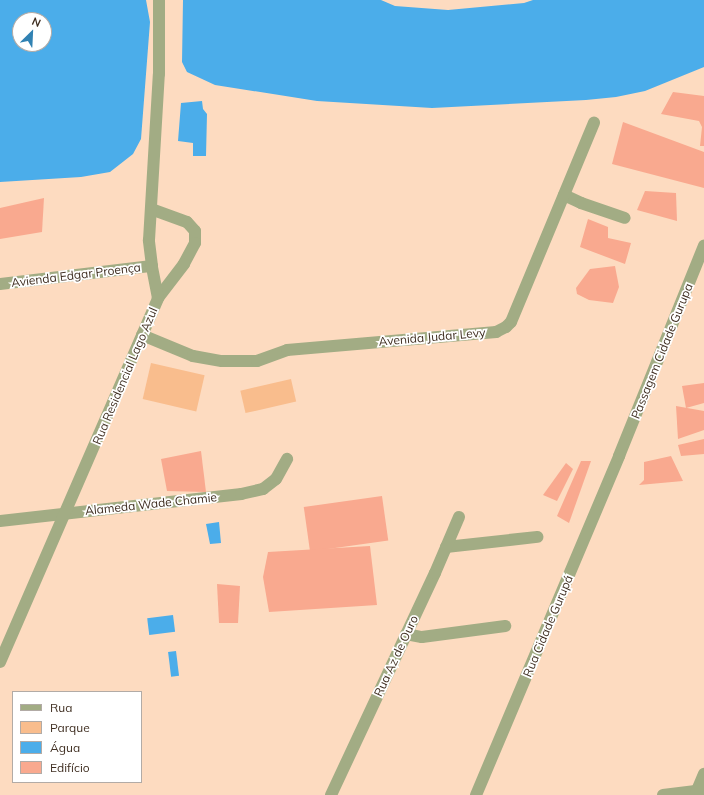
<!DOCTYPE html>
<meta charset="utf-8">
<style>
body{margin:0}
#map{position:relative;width:704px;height:795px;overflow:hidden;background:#fddbc0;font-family:Mulish,sans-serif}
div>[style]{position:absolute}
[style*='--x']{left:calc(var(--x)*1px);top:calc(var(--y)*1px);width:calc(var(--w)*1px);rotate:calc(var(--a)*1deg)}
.green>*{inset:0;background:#f9bd8d;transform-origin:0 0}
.water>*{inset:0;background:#4badea;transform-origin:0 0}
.building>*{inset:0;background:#f9a98f;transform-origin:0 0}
.minor>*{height:12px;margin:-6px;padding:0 6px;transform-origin:6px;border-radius:6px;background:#a2ac84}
span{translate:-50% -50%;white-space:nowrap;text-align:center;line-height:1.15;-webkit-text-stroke:3.5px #fff;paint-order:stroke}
.street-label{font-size:12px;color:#3f2e21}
.legend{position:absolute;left:12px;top:691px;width:130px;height:92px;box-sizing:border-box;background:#fff;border:1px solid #b2aba6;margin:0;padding:5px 7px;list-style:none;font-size:12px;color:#3f2e21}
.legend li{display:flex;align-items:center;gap:8px;height:20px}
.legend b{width:20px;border:1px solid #b2aba6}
.north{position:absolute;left:12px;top:12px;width:40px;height:40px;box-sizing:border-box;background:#fff;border:1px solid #b2aba6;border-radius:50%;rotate:24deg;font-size:11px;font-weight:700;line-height:16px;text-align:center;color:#3f2e21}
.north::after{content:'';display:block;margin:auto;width:14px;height:18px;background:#3182b3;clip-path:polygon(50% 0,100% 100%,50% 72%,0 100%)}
</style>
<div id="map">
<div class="green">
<div style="left:151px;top:363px;width:55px;height:37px;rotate:13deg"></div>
<div style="left:291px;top:379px;width:23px;height:52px;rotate:77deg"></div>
</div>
<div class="water">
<div style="clip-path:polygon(evenodd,0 0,146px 0,150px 22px,141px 139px,133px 154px,110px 172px,81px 177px,0 182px,0 0,20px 20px,44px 20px,44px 44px,20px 44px,20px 20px)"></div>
<div style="clip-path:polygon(183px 0,381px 0,395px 6px,448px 10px,524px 3px,533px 0,704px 0,704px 67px,645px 91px,616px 97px,586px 100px,432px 108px,317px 101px,215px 85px,187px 72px,182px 62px)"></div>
<div style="clip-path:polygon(202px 101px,203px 109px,207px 114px,206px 156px,193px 156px,193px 143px,178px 141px,181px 103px)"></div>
<div style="clip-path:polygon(219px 522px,221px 543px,210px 544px,206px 524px)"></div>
<div style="left:173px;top:615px;width:17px;height:26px;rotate:83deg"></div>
<div style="left:176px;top:651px;width:25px;height:8px;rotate:83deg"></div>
</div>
<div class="building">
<div style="clip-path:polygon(673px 92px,704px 96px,704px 146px,700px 146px,702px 127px,699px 121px,661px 114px)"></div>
<div style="clip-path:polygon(623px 122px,704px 152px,704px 188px,612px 164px)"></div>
<div style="clip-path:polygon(645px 191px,676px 193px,677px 221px,637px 210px)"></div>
<div style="clip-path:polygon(44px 198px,42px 232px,0 239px,0 208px)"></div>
<div style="clip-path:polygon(588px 219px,608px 227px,608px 238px,631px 243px,625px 264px,580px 247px)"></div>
<div style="clip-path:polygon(615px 266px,619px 287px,613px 303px,589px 300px,577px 294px,576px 288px,590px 269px)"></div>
<div style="clip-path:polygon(704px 383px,704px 403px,686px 408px,682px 386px)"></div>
<div style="clip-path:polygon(676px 406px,704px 411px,704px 430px,678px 439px)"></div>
<div style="clip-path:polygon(704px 439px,704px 454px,681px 456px,678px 445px)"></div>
<div style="clip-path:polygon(201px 451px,206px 492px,167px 491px,161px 459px)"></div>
<div style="clip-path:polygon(671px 456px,683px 481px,639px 485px,644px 480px,644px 462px)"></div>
<div style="clip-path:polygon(581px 461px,591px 461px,569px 523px,557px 516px)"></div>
<div style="clip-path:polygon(566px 463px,573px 469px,557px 501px,543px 495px)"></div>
<div style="left:382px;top:496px;width:45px;height:79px;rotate:82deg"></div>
<div style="clip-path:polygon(370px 546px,377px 605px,269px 612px,263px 577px,268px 552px)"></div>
<div style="clip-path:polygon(217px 584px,240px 586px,238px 623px,219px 623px)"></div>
</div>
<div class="minor">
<div style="--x:564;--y:195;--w:19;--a:25"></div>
<div style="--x:581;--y:203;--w:46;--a:18.8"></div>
<div style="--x:151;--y:209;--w:38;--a:20"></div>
<div style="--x:187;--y:222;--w:12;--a:48"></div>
<div style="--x:195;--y:231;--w:12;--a:90"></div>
<div style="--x:195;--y:243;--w:24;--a:118"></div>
<div style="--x:184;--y:264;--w:43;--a:127.4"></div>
<div style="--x:0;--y:284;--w:153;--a:-6.8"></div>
<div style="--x:142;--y:335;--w:55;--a:22.4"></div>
<div style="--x:193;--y:356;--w:29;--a:10"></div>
<div style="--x:222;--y:361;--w:35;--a:0"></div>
<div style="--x:257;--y:361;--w:32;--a:-20"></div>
<div style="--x:287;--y:350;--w:210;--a:-4.9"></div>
<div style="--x:496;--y:332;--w:11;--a:-27"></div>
<div style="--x:506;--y:327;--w:7;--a:-45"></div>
<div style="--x:511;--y:322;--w:216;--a:-67.4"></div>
<div style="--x:0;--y:521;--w:243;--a:-6.4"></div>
<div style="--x:241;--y:494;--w:23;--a:-13"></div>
<div style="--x:263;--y:489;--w:16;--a:-38"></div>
<div style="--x:276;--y:479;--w:23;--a:-61"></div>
<div style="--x:446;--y:547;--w:92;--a:-6.3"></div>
<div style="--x:406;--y:634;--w:16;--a:11"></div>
<div style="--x:422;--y:637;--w:84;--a:-7.5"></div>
<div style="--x:0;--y:662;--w:397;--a:-66.5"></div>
<div style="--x:158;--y:298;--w:33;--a:-101"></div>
<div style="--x:152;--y:266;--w:26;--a:-97"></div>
<div style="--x:149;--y:240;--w:166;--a:-86.6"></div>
<div style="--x:159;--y:74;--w:74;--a:-90"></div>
<div style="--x:331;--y:795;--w:245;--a:-64.9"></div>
<div style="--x:435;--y:573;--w:61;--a:-66.8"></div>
<div style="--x:476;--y:795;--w:368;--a:-67.1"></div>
<div style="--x:619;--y:456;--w:227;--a:-68"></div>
<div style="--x:663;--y:795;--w:41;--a:-7"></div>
<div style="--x:695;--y:795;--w:23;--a:-67"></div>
</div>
<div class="street-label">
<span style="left:76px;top:275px;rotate:-7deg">Avienda Edgar Proença</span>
<span style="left:432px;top:337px;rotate:-5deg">Avenida Judar Levy</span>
<span style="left:662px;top:351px;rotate:-68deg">Passagem Cidade Gurupa</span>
<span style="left:125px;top:376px;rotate:-67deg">Rua Residencial Lago Azul</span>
<span style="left:151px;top:504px;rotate:-6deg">Alameda Wade Chamie</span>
<span style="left:548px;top:626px;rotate:-67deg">Rua Cidade Gurupá</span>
<span style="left:396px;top:656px;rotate:-65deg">Rua Az de Ouro</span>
</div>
<ul class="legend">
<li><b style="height:5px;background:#a2ac84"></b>Rua</li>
<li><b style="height:11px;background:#f9bd8d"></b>Parque</li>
<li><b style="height:11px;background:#4badea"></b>Água</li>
<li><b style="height:11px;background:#f9a98f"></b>Edifício</li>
</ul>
<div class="north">N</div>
</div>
